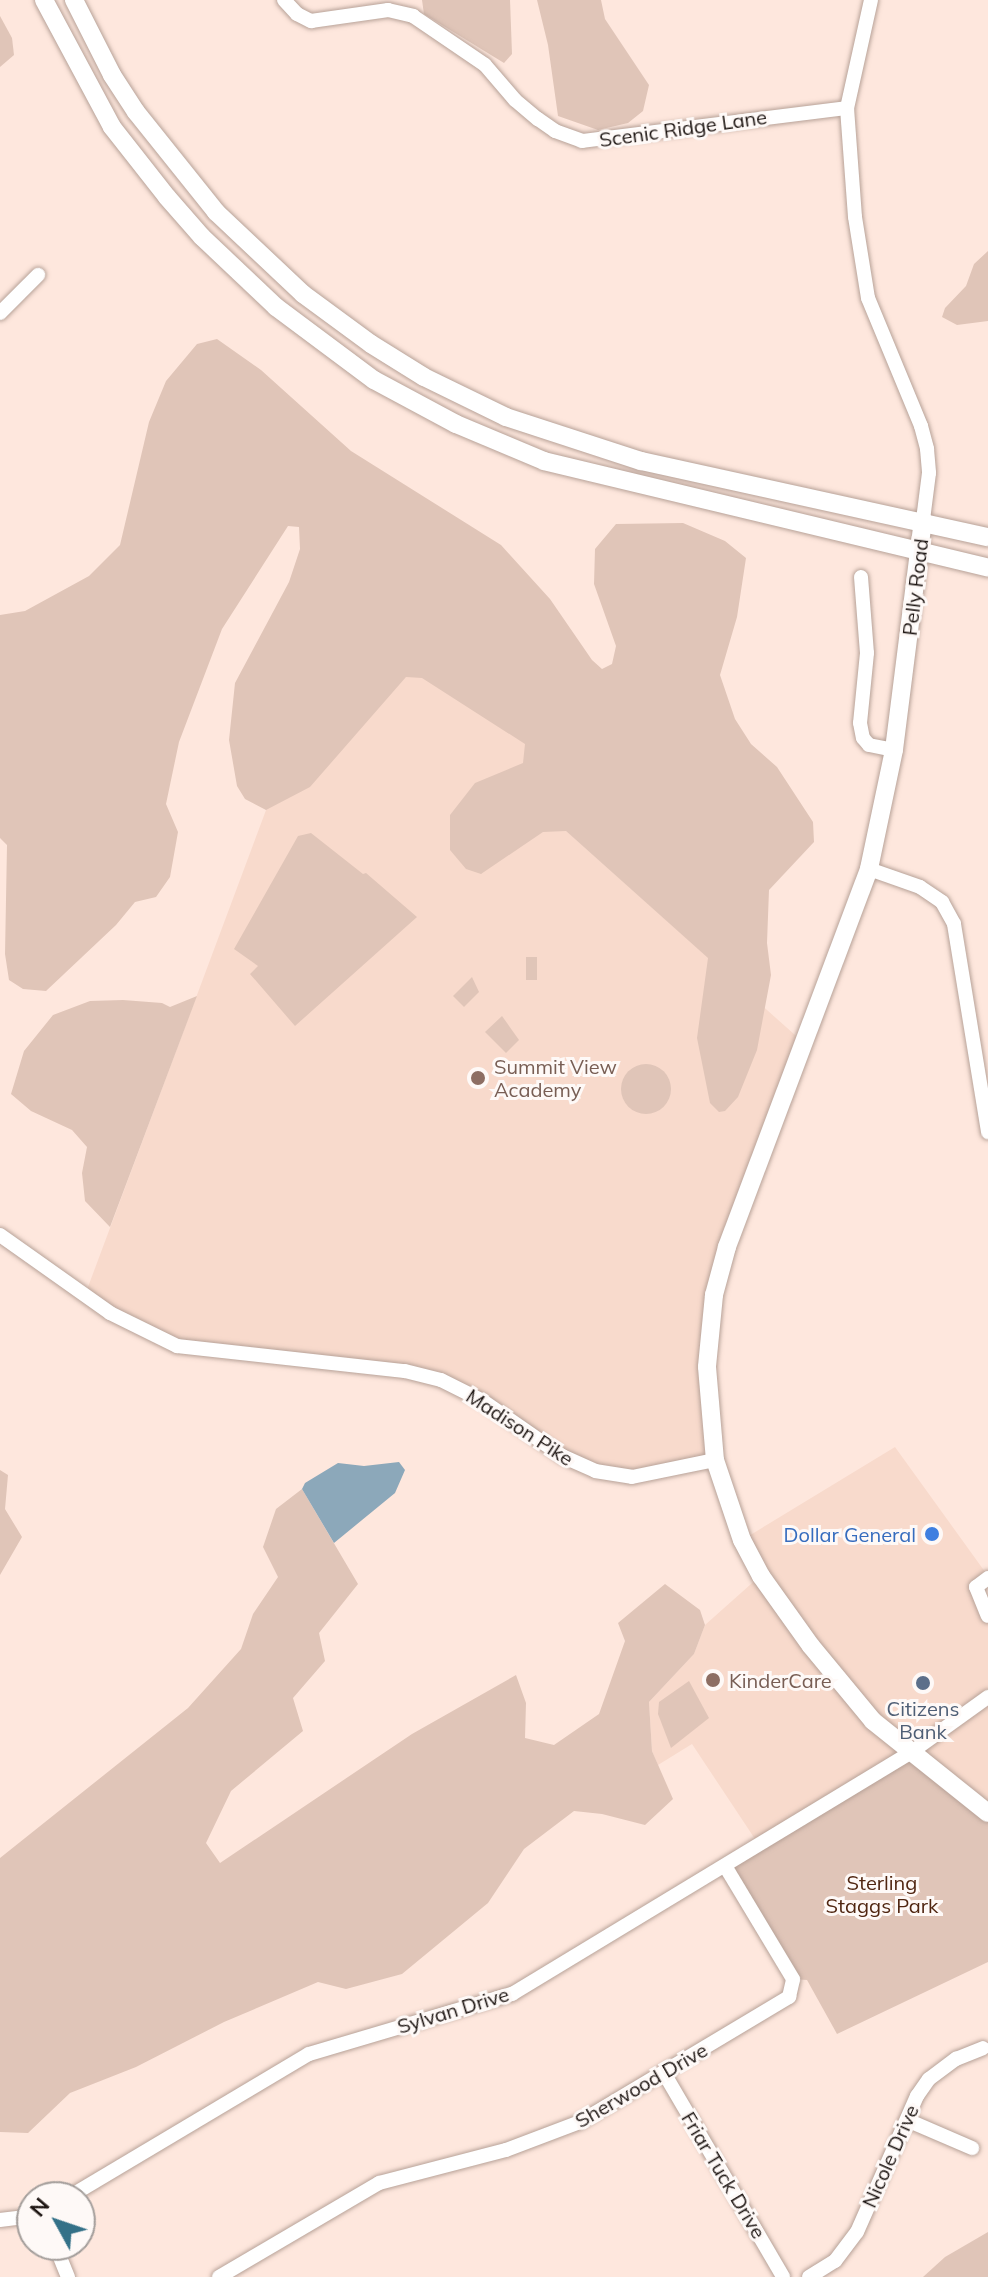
<!DOCTYPE html>
<style>
body{margin:0}
#map{position:relative;width:988px;height:2277px;overflow:hidden;background:#fee7dd;font-family:Mulish,sans-serif}
div>[style]{position:absolute}
[style*='--x']{left:calc(var(--x)*1px);top:calc(var(--y)*1px);width:calc(var(--w)*1px);rotate:calc(var(--a)*1deg)}
.built>*{inset:0;background:#f8dacc}
.green>*{inset:0;background:#e0c5b8;transform-origin:0 0}
.round{border-radius:50%}
.water>*{inset:0;background:#8ca8ba}
.roads{filter:drop-shadow(0 0 2px #b7a298) drop-shadow(0 0 2px #b7a298)}
.minor>*{height:14px;margin:-7px;padding:0 7px;transform-origin:7px;border-radius:7px;background:#fff}
.major>*{height:18px;margin:-9px;padding:0 9px;transform-origin:9px;border-radius:9px;background:#fff}
.dots>*{width:22px;height:22px;translate:-50% -50%;box-sizing:border-box;border:4px solid #fef9f7;border-radius:50%}
span{translate:-50% -50%;white-space:nowrap;text-align:center;line-height:1.15;-webkit-text-stroke:6px #fef9f7;paint-order:stroke}
.street-label{font-size:20px;color:#1d1512}
.education-label{font-size:20px;color:#785e54}
.left{translate:0 -50%;text-align:left}
.shop-label{font-size:20px;color:#366cbe}
.right{translate:-100% -50%;text-align:right}
.service-label{font-size:20px;color:#4e5e75}
.park-label{font-size:20px;color:#502611}
.north{position:absolute;left:16px;top:2181px;width:80px;height:80px;box-sizing:border-box;background:#fef9f7;border:2px solid #a49e9b;border-radius:50%;rotate:310deg;font-size:22px;font-weight:700;line-height:32px;text-align:center;color:#1d1512}
.north::after{content:'';display:block;margin:auto;width:28px;height:36px;background:#347188;clip-path:polygon(50% 0,100% 100%,50% 72%,0 100%)}
</style>
<div id="map">
<div class="built">
<div style="clip-path:polygon(340px 612px,543px 741px,527px 796px,804px 1043px,714px 1295px,715px 1460px,677px 1470px,595px 1471px,441px 1380px,200px 1351px,85px 1295px)"></div>
<div style="clip-path:polygon(895px 1447px,988px 1576px,978px 1585px,988px 1616px,988px 1813px,759px 1845px,692px 1744px,658px 1765px,652px 1751px,649px 1702px,694px 1654px,705px 1625px,760px 1576px,742px 1540px)"></div>
</div>
<div class="green">
<div style="clip-path:polygon(422px 0,510px 0,512px 54px,504px 63px,424px 14px)"></div>
<div style="clip-path:polygon(537px 0,601px 0,605px 19px,649px 85px,643px 111px,628px 123px,598px 130px,558px 116px,548px 45px)"></div>
<div style="clip-path:polygon(0 16px,12px 38px,14px 55px,0 67px)"></div>
<div style="clip-path:polygon(988px 251px,988px 321px,957px 325px,942px 317px,945px 308px,966px 286px,974px 264px)"></div>
<div style="clip-path:polygon(217px 339px,261px 370px,351px 451px,501px 545px,550px 599px,592px 660px,602px 669px,612px 664px,616px 646px,594px 584px,595px 549px,616px 524px,683px 523px,725px 541px,746px 558px,737px 617px,720px 675px,735px 719px,751px 744px,777px 767px,813px 822px,814px 842px,769px 890px,767px 943px,771px 975px,757px 1050px,738px 1097px,725px 1111px,719px 1112px,710px 1103px,697px 1038px,708px 958px,566px 831px,543px 832px,481px 874px,466px 869px,450px 850px,450px 815px,475px 783px,523px 763px,525px 744px,422px 678px,406px 677px,310px 787px,266px 810px,245px 799px,237px 786px,229px 740px,235px 683px,289px 582px,300px 549px,299px 527px,288px 526px,222px 629px,179px 742px,166px 804px,178px 832px,170px 877px,156px 897px,135px 902px,116px 925px,46px 991px,23px 989px,9px 980px,5px 954px,7px 845px,0 838px,0 615px,25px 611px,89px 576px,120px 545px,149px 422px,166px 381px,197px 344px)"></div>
<div style="clip-path:polygon(311px 833px,363px 874px,366px 873px,417px 917px,295px 1026px,250px 974px,258px 966px,234px 949px,298px 836px)"></div>
<div style="left:526px;top:957px;width:11px;height:23px"></div>
<div style="clip-path:polygon(472px 977px,479px 992px,464px 1007px,453px 996px)"></div>
<div style="clip-path:polygon(197px 996px,110px 1227px,85px 1201px,82px 1173px,87px 1147px,72px 1130px,31px 1111px,11px 1094px,24px 1051px,53px 1015px,90px 1001px,123px 1000px,162px 1003px,170px 1007px)"></div>
<div style="clip-path:polygon(502px 1016px,519px 1040px,506px 1053px,485px 1032px)"></div>
<div class="round" style="left:621px;top:1064px;width:50px;height:50px"></div>
<div style="clip-path:polygon(0 1470px,8px 1475px,5px 1509px,22px 1537px,0 1575px)"></div>
<div style="clip-path:polygon(302px 1489px,358px 1584px,319px 1633px,325px 1661px,293px 1698px,303px 1731px,231px 1791px,206px 1843px,220px 1863px,412px 1734px,516px 1675px,526px 1703px,525px 1738px,554px 1745px,599px 1714px,625px 1641px,618px 1623px,665px 1584px,700px 1610px,705px 1625px,694px 1654px,649px 1702px,652px 1751px,673px 1799px,645px 1825px,602px 1814px,574px 1811px,524px 1849px,488px 1903px,402px 1974px,346px 1989px,318px 1982px,224px 2022px,136px 2067px,70px 2093px,28px 2133px,0 2132px,0 1858px,188px 1708px,241px 1649px,253px 1614px,278px 1577px,263px 1547px,276px 1509px)"></div>
<div style="clip-path:polygon(689px 1681px,709px 1718px,671px 1748px,658px 1714px,659px 1702px)"></div>
<div style="clip-path:polygon(910px 1753px,988px 1813px,988px 1962px,837px 2034px,807px 1980px,793px 1979px,725px 1866px)"></div>
<div style="clip-path:polygon(988px 2232px,988px 2277px,923px 2277px,945px 2257px)"></div>
</div>
<div class="water">
<div style="clip-path:polygon(399px 1462px,405px 1470px,395px 1493px,334px 1543px,302px 1489px,305px 1483px,338px 1463px,364px 1466px)"></div>
</div>
<div class="roads">
<div class="minor">
<div style="--x:284;--y:0;--w:19;--a:47"></div>
<div style="--x:297;--y:14;--w:16;--a:27"></div>
<div style="--x:311;--y:21;--w:78;--a:-8.1"></div>
<div style="--x:388;--y:10;--w:26;--a:13"></div>
<div style="--x:413;--y:16;--w:87;--a:34.2"></div>
<div style="--x:485;--y:65;--w:46;--a:49.4"></div>
<div style="--x:515;--y:100;--w:30;--a:40"></div>
<div style="--x:538;--y:119;--w:21;--a:35"></div>
<div style="--x:555;--y:131;--w:29;--a:20"></div>
<div style="--x:582;--y:141;--w:267;--a:-7.1"></div>
<div style="--x:871;--y:0;--w:111;--a:102.5"></div>
<div style="--x:847;--y:108;--w:109;--a:85.8"></div>
<div style="--x:855;--y:217;--w:82;--a:80.9"></div>
<div style="--x:868;--y:298;--w:139;--a:67.5"></div>
<div style="--x:921;--y:426;--w:24;--a:75"></div>
<div style="--x:927;--y:449;--w:24;--a:85"></div>
<div style="--x:929;--y:473;--w:47;--a:97.3"></div>
<div style="--x:0;--y:313;--w:54;--a:-45"></div>
<div style="--x:861;--y:577;--w:76;--a:85.5"></div>
<div style="--x:867;--y:653;--w:70;--a:95.7"></div>
<div style="--x:860;--y:723;--w:15;--a:79"></div>
<div style="--x:863;--y:738;--w:9;--a:49"></div>
<div style="--x:869;--y:745;--w:25;--a:11"></div>
<div style="--x:869;--y:869;--w:54;--a:19.4"></div>
<div style="--x:920;--y:887;--w:27;--a:34"></div>
<div style="--x:942;--y:902;--w:25;--a:61"></div>
<div style="--x:954;--y:924;--w:211;--a:80.7"></div>
<div style="--x:0;--y:1235;--w:135;--a:35.3"></div>
<div style="--x:110;--y:1313;--w:75;--a:26.2"></div>
<div style="--x:177;--y:1346;--w:229;--a:6.3"></div>
<div style="--x:405;--y:1371;--w:37;--a:14"></div>
<div style="--x:441;--y:1380;--w:47;--a:26.6"></div>
<div style="--x:483;--y:1401;--w:96;--a:34.8"></div>
<div style="--x:562;--y:1456;--w:36;--a:24"></div>
<div style="--x:595;--y:1471;--w:37;--a:9"></div>
<div style="--x:632;--y:1477;--w:85;--a:-11.6"></div>
<div style="--x:988;--y:1578;--w:15;--a:143"></div>
<div style="--x:976;--y:1587;--w:31;--a:68"></div>
<div style="--x:664;--y:2073;--w:236;--a:59.7"></div>
<div style="--x:907;--y:2120;--w:71;--a:23.3"></div>
<div style="--x:69;--y:2197;--w:279;--a:-30.8"></div>
<div style="--x:309;--y:2054;--w:212;--a:-16.5"></div>
<div style="--x:512;--y:1994;--w:465;--a:-31.2"></div>
<div style="--x:910;--y:1753;--w:96;--a:-35.7"></div>
<div style="--x:0;--y:2220;--w:32;--a:-7"></div>
<div style="--x:55;--y:2245;--w:35;--a:68"></div>
<div style="--x:219;--y:2277;--w:186;--a:-30.4"></div>
<div style="--x:379;--y:2183;--w:131;--a:-14.6"></div>
<div style="--x:506;--y:2150;--w:79;--a:-20.7"></div>
<div style="--x:580;--y:2122;--w:244;--a:-30.9"></div>
<div style="--x:789;--y:1997;--w:18;--a:-77"></div>
<div style="--x:793;--y:1979;--w:132;--a:-121"></div>
<div style="--x:809;--y:2277;--w:31;--a:-32"></div>
<div style="--x:835;--y:2261;--w:36;--a:-53"></div>
<div style="--x:857;--y:2232;--w:149;--a:-66.2"></div>
<div style="--x:917;--y:2096;--w:21;--a:-55"></div>
<div style="--x:929;--y:2079;--w:34;--a:-37"></div>
<div style="--x:956;--y:2059;--w:29;--a:-22"></div>
</div>
<div class="major">
<div style="--x:44;--y:0;--w:144;--a:61.8"></div>
<div style="--x:112;--y:127;--w:89;--a:51.8"></div>
<div style="--x:167;--y:197;--w:53;--a:48.8"></div>
<div style="--x:202;--y:237;--w:102;--a:43.4"></div>
<div style="--x:276;--y:307;--w:122;--a:36.7"></div>
<div style="--x:374;--y:380;--w:93;--a:28.2"></div>
<div style="--x:456;--y:424;--w:95;--a:22.8"></div>
<div style="--x:544;--y:461;--w:457;--a:13.5"></div>
<div style="--x:74;--y:0;--w:84;--a:63.1"></div>
<div style="--x:112;--y:75;--w:44;--a:57"></div>
<div style="--x:136;--y:112;--w:128;--a:51.3"></div>
<div style="--x:216;--y:212;--w:120;--a:43.3"></div>
<div style="--x:303;--y:294;--w:84;--a:36.3"></div>
<div style="--x:371;--y:344;--w:62;--a:31.9"></div>
<div style="--x:424;--y:377;--w:91;--a:26"></div>
<div style="--x:506;--y:417;--w:142;--a:18.1"></div>
<div style="--x:641;--y:461;--w:355;--a:12.4"></div>
<div style="--x:923;--y:520;--w:232;--a:97.2"></div>
<div style="--x:894;--y:750;--w:122;--a:101.9"></div>
<div style="--x:869;--y:869;--w:404;--a:110.6"></div>
<div style="--x:727;--y:1247;--w:50;--a:105.2"></div>
<div style="--x:714;--y:1295;--w:72;--a:95.6"></div>
<div style="--x:707;--y:1367;--w:93;--a:85.1"></div>
<div style="--x:715;--y:1460;--w:84;--a:71.4"></div>
<div style="--x:742;--y:1540;--w:41;--a:62.2"></div>
<div style="--x:761;--y:1576;--w:86;--a:54.5"></div>
<div style="--x:811;--y:1646;--w:97;--a:50.4"></div>
<div style="--x:873;--y:1721;--w:147;--a:38.7"></div>
</div>
</div>
<div class="dots">
<div style="left:478px;top:1078px;background:#8d6e63"></div>
<div style="left:932px;top:1534px;background:#3f7fe0"></div>
<div style="left:713px;top:1680px;background:#8d6e63"></div>
<div style="left:923px;top:1683px;background:#5c6f8a"></div>
</div>
<div class="street-label">
<span style="left:683px;top:128px;rotate:-8deg">Scenic Ridge Lane</span>
<span style="left:915px;top:587px;rotate:-83deg">Pelly Road</span>
<span style="left:520px;top:1427px;rotate:33deg">Madison Pike</span>
<span style="left:453px;top:2010px;rotate:-17deg">Sylvan Drive</span>
<span style="left:641px;top:2085px;rotate:-30deg">Sherwood Drive</span>
<span style="left:890px;top:2156px;rotate:-66deg">Nicole Drive</span>
<span style="left:724px;top:2175px;rotate:59deg">Friar Tuck Drive</span>
</div>
<div class="education-label">
<span class="left" style="left:494px;top:1078px">Summit View<br>Academy</span>
<span class="left" style="left:729px;top:1680px">KinderCare</span>
</div>
<div class="shop-label">
<span class="right" style="left:916px;top:1534px">Dollar General</span>
</div>
<div class="service-label">
<span style="left:923px;top:1720px">Citizens<br>Bank</span>
</div>
<div class="park-label">
<span style="left:882px;top:1894px">Sterling<br>Staggs Park</span>
</div>
<div class="north">N</div>
</div>
